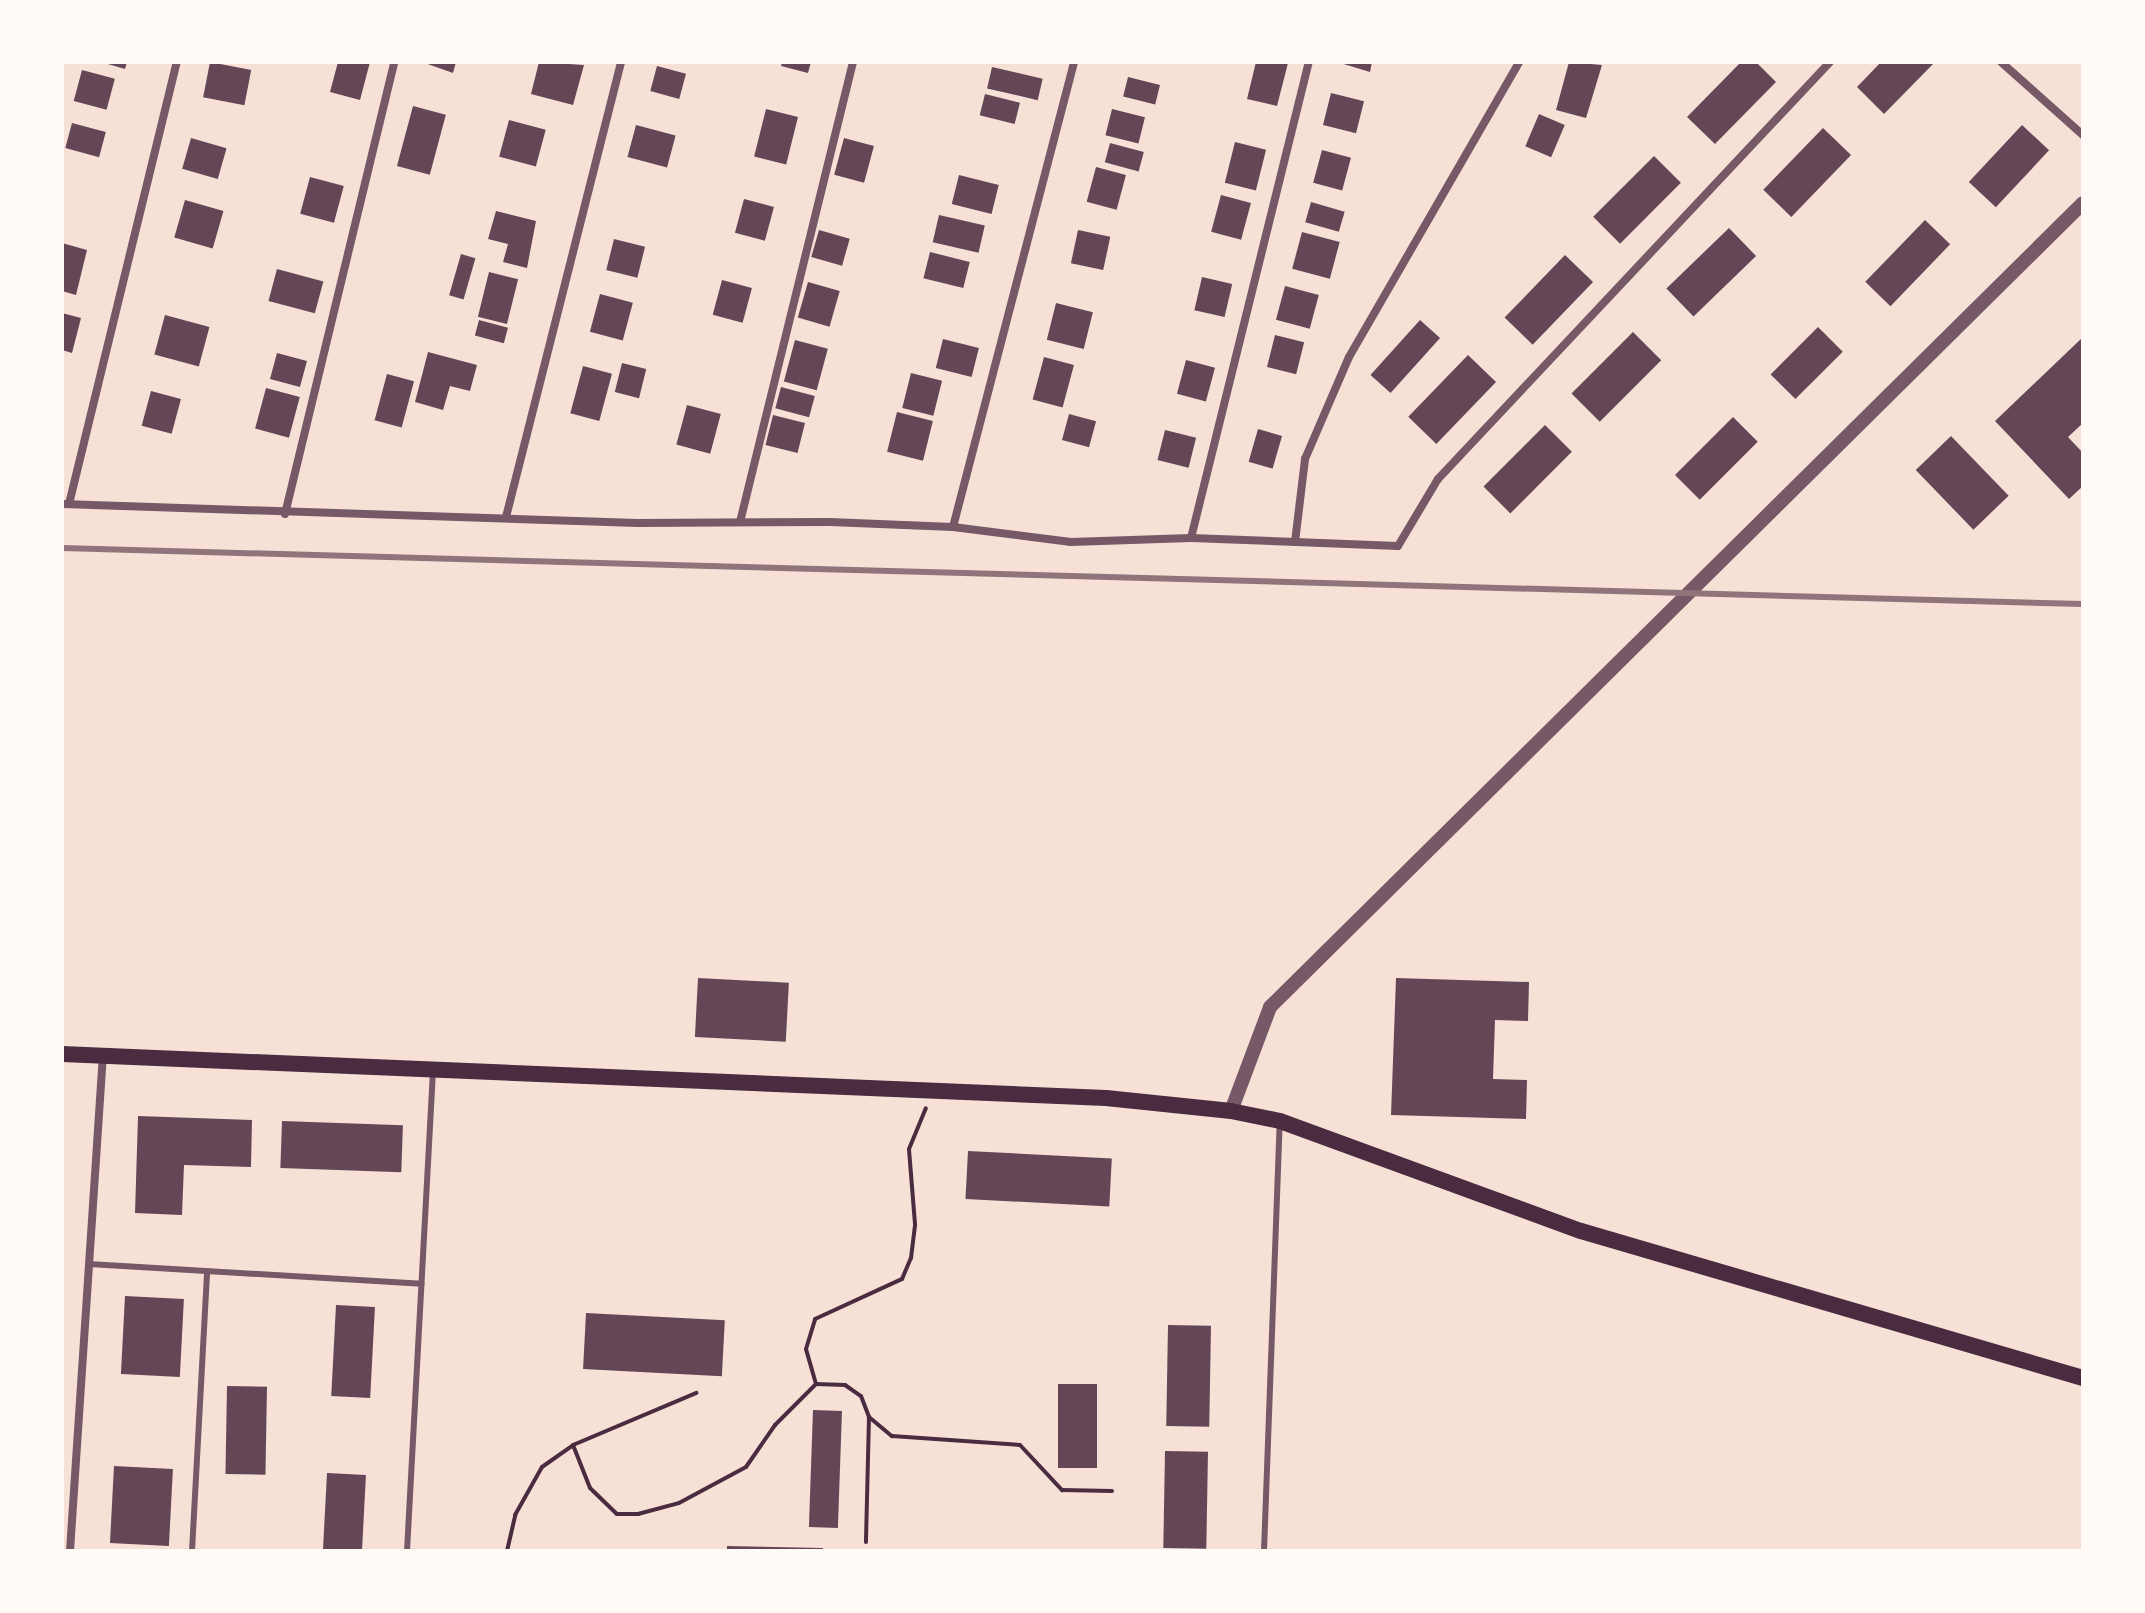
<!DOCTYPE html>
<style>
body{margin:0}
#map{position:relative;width:2145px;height:1613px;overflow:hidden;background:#f7e1d7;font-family:"Fira Sans",sans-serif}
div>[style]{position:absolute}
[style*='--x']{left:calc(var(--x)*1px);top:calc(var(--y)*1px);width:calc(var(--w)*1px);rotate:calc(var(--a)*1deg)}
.building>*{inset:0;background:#644757;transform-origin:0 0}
.path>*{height:4px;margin:-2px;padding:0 2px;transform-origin:2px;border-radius:2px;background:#4a2c40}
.service>*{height:6px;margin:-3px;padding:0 3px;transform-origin:3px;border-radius:3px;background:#755966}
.minor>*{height:8px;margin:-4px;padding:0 4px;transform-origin:4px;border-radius:4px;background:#755966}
.tertiary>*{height:14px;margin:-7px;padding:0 7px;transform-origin:7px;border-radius:7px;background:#755966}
.secondary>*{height:16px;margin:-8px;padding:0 8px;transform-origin:8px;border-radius:8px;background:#4a2c40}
.rail>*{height:6px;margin:-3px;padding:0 3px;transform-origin:3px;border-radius:3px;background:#8f747c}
span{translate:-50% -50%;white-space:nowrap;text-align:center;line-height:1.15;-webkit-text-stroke:8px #fffaf5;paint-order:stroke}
.frame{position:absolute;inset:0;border:64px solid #fffaf5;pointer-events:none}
</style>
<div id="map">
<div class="building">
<div style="clip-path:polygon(101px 62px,127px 62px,125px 69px)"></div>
<div style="left:210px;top:62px;width:42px;height:36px;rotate:11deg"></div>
<div style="clip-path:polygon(338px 62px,370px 62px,360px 100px,330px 92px)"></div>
<div style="clip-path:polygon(422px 62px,456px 62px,453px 73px)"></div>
<div style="clip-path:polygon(539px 62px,584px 65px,573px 105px,531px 94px)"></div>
<div style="clip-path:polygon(782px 62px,811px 62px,808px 73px,781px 66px)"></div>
<div style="clip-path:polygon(1256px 62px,1288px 63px,1277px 106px,1247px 99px)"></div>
<div style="clip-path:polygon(1337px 62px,1372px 62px,1370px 72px)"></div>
<div style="clip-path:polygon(1569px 62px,1602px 65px,1586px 118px,1556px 110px)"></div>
<div style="clip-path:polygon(1741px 62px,1756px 62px,1776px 82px,1715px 144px,1687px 117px)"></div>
<div style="clip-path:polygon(1881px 62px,1935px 62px,1884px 114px,1857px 87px)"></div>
<div style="left:657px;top:66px;width:30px;height:26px;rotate:15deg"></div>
<div style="left:992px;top:67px;width:52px;height:22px;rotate:13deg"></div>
<div style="left:82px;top:70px;width:34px;height:32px;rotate:15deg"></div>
<div style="left:1128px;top:77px;width:33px;height:20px;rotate:14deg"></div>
<div style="left:1331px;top:93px;width:34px;height:33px;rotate:14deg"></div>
<div style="left:985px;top:94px;width:36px;height:22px;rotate:14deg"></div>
<div style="left:413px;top:106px;width:34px;height:62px;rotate:15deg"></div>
<div style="left:766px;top:109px;width:33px;height:49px;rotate:14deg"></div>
<div style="left:1112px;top:109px;width:34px;height:27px;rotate:14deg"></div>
<div style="left:1539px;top:114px;width:28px;height:35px;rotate:23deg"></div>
<div style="left:509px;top:120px;width:38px;height:38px;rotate:15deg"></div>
<div style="left:72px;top:123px;width:35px;height:26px;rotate:15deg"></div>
<div style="left:636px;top:125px;width:41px;height:33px;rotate:15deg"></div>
<div style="left:2022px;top:125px;width:37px;height:78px;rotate:43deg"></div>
<div style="left:1823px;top:128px;width:39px;height:86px;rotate:44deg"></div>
<div style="left:191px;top:138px;width:37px;height:32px;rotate:16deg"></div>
<div style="left:844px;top:138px;width:31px;height:38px;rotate:15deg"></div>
<div style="left:1235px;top:142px;width:32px;height:42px;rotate:14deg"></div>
<div style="left:1110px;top:143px;width:35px;height:20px;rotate:15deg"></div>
<div style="left:1322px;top:150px;width:30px;height:34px;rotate:15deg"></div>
<div style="left:1654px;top:156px;width:38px;height:86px;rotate:45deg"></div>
<div style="left:1096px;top:167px;width:31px;height:36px;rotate:15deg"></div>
<div style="left:959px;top:175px;width:41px;height:30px;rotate:14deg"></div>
<div style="left:310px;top:177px;width:35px;height:38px;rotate:15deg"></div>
<div style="left:1221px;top:195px;width:31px;height:38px;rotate:15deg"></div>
<div style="left:744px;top:199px;width:31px;height:35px;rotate:15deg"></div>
<div style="left:185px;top:200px;width:40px;height:39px;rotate:16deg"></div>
<div style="left:1311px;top:202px;width:35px;height:21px;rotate:16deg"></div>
<div style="clip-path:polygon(496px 211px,536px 221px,527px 268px,503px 262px,508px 244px,488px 239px)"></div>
<div style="left:939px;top:215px;width:47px;height:28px;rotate:13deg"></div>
<div style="left:1925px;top:220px;width:35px;height:86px;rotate:44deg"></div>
<div style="left:1729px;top:228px;width:39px;height:87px;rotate:46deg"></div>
<div style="left:819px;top:230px;width:32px;height:28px;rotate:16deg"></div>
<div style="left:1078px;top:230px;width:33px;height:34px;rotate:12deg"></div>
<div style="left:1302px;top:232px;width:39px;height:38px;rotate:15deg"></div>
<div style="left:614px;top:239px;width:32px;height:32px;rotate:14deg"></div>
<div style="clip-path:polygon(62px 243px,87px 250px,76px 295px,62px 291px)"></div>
<div style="left:930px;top:252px;width:41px;height:27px;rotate:14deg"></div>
<div style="left:461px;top:254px;width:15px;height:43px;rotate:16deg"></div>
<div style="left:1565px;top:255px;width:39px;height:87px;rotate:44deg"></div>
<div style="left:277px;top:269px;width:48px;height:33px;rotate:15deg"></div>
<div style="left:489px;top:272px;width:30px;height:46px;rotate:14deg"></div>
<div style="left:1202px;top:277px;width:31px;height:34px;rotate:13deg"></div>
<div style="left:722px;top:280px;width:31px;height:36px;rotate:15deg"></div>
<div style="left:808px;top:282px;width:33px;height:37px;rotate:16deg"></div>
<div style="left:1285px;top:286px;width:35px;height:35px;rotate:15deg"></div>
<div style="left:600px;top:294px;width:34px;height:39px;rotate:15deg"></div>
<div style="left:1056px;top:303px;width:38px;height:38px;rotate:14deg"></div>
<div style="clip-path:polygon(62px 313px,81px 318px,72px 353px,62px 350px)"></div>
<div style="left:165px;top:315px;width:46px;height:41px;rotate:15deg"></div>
<div style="left:479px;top:320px;width:30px;height:16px;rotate:15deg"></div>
<div style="left:1420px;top:320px;width:27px;height:74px;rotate:42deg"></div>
<div style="left:1818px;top:327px;width:35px;height:67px;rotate:45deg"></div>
<div style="left:1633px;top:332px;width:40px;height:87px;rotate:45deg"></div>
<div style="left:1275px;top:335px;width:30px;height:33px;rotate:14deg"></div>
<div style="clip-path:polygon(2083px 337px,2083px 423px,2068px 437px,2083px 453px,2083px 486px,2069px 499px,1995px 421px)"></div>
<div style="left:943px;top:339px;width:37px;height:30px;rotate:14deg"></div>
<div style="left:795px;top:340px;width:34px;height:43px;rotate:15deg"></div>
<div style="clip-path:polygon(428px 352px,477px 365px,470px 391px,450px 386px,443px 410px,415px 402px)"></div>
<div style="left:277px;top:353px;width:31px;height:27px;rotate:15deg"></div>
<div style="left:1468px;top:355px;width:39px;height:86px;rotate:44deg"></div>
<div style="left:1044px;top:357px;width:31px;height:44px;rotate:15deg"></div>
<div style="left:1186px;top:360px;width:30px;height:35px;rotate:15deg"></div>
<div style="left:622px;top:363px;width:25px;height:30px;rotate:14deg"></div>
<div style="left:583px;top:366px;width:30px;height:49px;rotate:15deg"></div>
<div style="left:911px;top:373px;width:32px;height:36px;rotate:14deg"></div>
<div style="left:387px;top:374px;width:28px;height:48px;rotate:15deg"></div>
<div style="left:781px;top:387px;width:35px;height:22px;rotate:15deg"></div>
<div style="left:266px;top:388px;width:35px;height:42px;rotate:15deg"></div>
<div style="left:151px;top:391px;width:31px;height:36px;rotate:15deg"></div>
<div style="left:687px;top:405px;width:35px;height:41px;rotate:15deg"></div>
<div style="left:897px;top:412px;width:37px;height:41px;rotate:14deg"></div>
<div style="left:1069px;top:414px;width:28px;height:27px;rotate:15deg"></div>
<div style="left:773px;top:415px;width:33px;height:31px;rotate:14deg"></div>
<div style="left:1733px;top:417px;width:35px;height:82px;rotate:45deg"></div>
<div style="left:1545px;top:425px;width:38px;height:87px;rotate:45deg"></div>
<div style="left:1258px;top:429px;width:25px;height:34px;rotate:16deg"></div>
<div style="left:1165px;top:430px;width:32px;height:31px;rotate:14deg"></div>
<div style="left:1951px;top:436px;width:83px;height:49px;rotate:46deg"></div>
<div style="left:698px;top:978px;width:91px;height:59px;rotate:3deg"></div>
<div style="clip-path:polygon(1396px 978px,1529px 982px,1528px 1021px,1495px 1020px,1493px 1079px,1527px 1080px,1526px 1119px,1391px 1115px)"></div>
<div style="clip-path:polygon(138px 1116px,252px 1120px,251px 1167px,184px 1165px,182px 1215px,135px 1213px)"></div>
<div style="left:282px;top:1121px;width:121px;height:47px;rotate:2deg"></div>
<div style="left:968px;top:1151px;width:144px;height:48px;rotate:3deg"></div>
<div style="left:125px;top:1296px;width:59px;height:78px;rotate:3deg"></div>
<div style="left:336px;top:1305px;width:39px;height:91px;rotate:3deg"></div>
<div style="left:586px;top:1313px;width:139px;height:56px;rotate:3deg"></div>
<div style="left:1168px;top:1325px;width:43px;height:101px;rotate:1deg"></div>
<div style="left:1058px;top:1384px;width:39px;height:84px"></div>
<div style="left:227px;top:1386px;width:40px;height:88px;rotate:1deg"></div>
<div style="left:813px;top:1410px;width:29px;height:117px;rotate:2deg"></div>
<div style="left:1165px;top:1451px;width:43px;height:97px;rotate:1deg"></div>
<div style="left:114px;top:1466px;width:59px;height:77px;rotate:3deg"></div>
<div style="left:327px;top:1473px;width:39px;height:78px;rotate:3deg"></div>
<div style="clip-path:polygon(727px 1546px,823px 1548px,823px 1551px,727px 1551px)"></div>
</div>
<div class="path">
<div style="--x:816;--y:1384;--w:36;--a:-106"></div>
<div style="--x:806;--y:1349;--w:31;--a:-73"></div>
<div style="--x:815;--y:1319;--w:96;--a:-24.7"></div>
<div style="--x:902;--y:1279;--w:23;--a:-67"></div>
<div style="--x:911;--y:1258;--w:34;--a:-83"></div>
<div style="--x:915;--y:1224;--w:75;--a:-94.6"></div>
<div style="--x:909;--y:1149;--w:44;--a:-67.5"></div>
<div style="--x:869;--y:1417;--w:30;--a:40"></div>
<div style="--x:892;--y:1436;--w:128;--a:4"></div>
<div style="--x:1020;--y:1445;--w:62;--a:47"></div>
<div style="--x:1062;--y:1490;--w:50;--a:1.1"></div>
<div style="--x:573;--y:1445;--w:46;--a:68.4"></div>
<div style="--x:590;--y:1488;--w:37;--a:44"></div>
<div style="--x:617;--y:1514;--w:21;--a:0"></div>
<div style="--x:638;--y:1514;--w:42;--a:-15"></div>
<div style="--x:679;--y:1503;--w:76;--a:-28.2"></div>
<div style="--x:746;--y:1467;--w:51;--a:-55.4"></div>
<div style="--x:775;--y:1425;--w:58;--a:-45"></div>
<div style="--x:816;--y:1384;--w:29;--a:2"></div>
<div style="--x:845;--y:1385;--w:19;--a:35"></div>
<div style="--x:861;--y:1396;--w:22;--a:69"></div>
<div style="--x:869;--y:1417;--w:125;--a:91.4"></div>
<div style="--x:507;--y:1551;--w:37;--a:-77"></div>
<div style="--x:515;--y:1515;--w:55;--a:-60.6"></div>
<div style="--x:542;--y:1467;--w:38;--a:-35"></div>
<div style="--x:573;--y:1445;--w:134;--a:-22.9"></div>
</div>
<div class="service">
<div style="--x:89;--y:1264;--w:333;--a:3.4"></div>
<div style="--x:192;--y:1551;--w:280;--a:-86.9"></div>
<div style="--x:407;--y:1551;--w:481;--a:-86.9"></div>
<div style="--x:1264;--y:1551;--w:427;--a:-87.9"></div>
</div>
<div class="minor">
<div style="--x:2001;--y:62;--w:110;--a:41.7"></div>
<div style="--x:62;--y:504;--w:576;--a:1.89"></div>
<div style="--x:638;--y:523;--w:192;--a:-0.3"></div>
<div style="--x:830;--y:522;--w:123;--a:2.3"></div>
<div style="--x:953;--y:527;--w:119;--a:7.2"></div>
<div style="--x:1071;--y:542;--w:120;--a:-1.9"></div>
<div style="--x:1191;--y:538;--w:207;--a:2.2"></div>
<div style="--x:1398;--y:546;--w:78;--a:-59.2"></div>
<div style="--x:1438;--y:479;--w:572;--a:-46.77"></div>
<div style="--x:69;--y:504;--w:455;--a:-76.3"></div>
<div style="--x:285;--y:514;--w:465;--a:-76.4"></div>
<div style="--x:506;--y:517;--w:469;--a:-75.8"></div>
<div style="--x:740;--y:522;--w:474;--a:-76.2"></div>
<div style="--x:953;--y:527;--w:480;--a:-75.4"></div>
<div style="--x:1191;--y:538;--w:490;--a:-76.1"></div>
<div style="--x:1295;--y:542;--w:84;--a:-83.1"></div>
<div style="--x:1305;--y:459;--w:111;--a:-66.7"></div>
<div style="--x:1349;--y:357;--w:340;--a:-60"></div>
<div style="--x:70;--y:1551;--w:496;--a:-86.2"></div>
</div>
<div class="tertiary">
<div style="--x:1231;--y:1111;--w:111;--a:-69.4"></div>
<div style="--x:1270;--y:1007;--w:1143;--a:-44.68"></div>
</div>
<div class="secondary">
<div style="--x:62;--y:1054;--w:1045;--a:2.41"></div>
<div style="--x:1106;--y:1098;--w:126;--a:5.9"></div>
<div style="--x:1231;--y:1111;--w:50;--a:11.5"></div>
<div style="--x:1280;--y:1121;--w:320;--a:20.1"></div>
<div style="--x:1581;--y:1231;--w:523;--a:16.32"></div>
</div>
<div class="rail">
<div style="--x:62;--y:548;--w:2022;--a:1.59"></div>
</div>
<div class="frame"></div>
</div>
